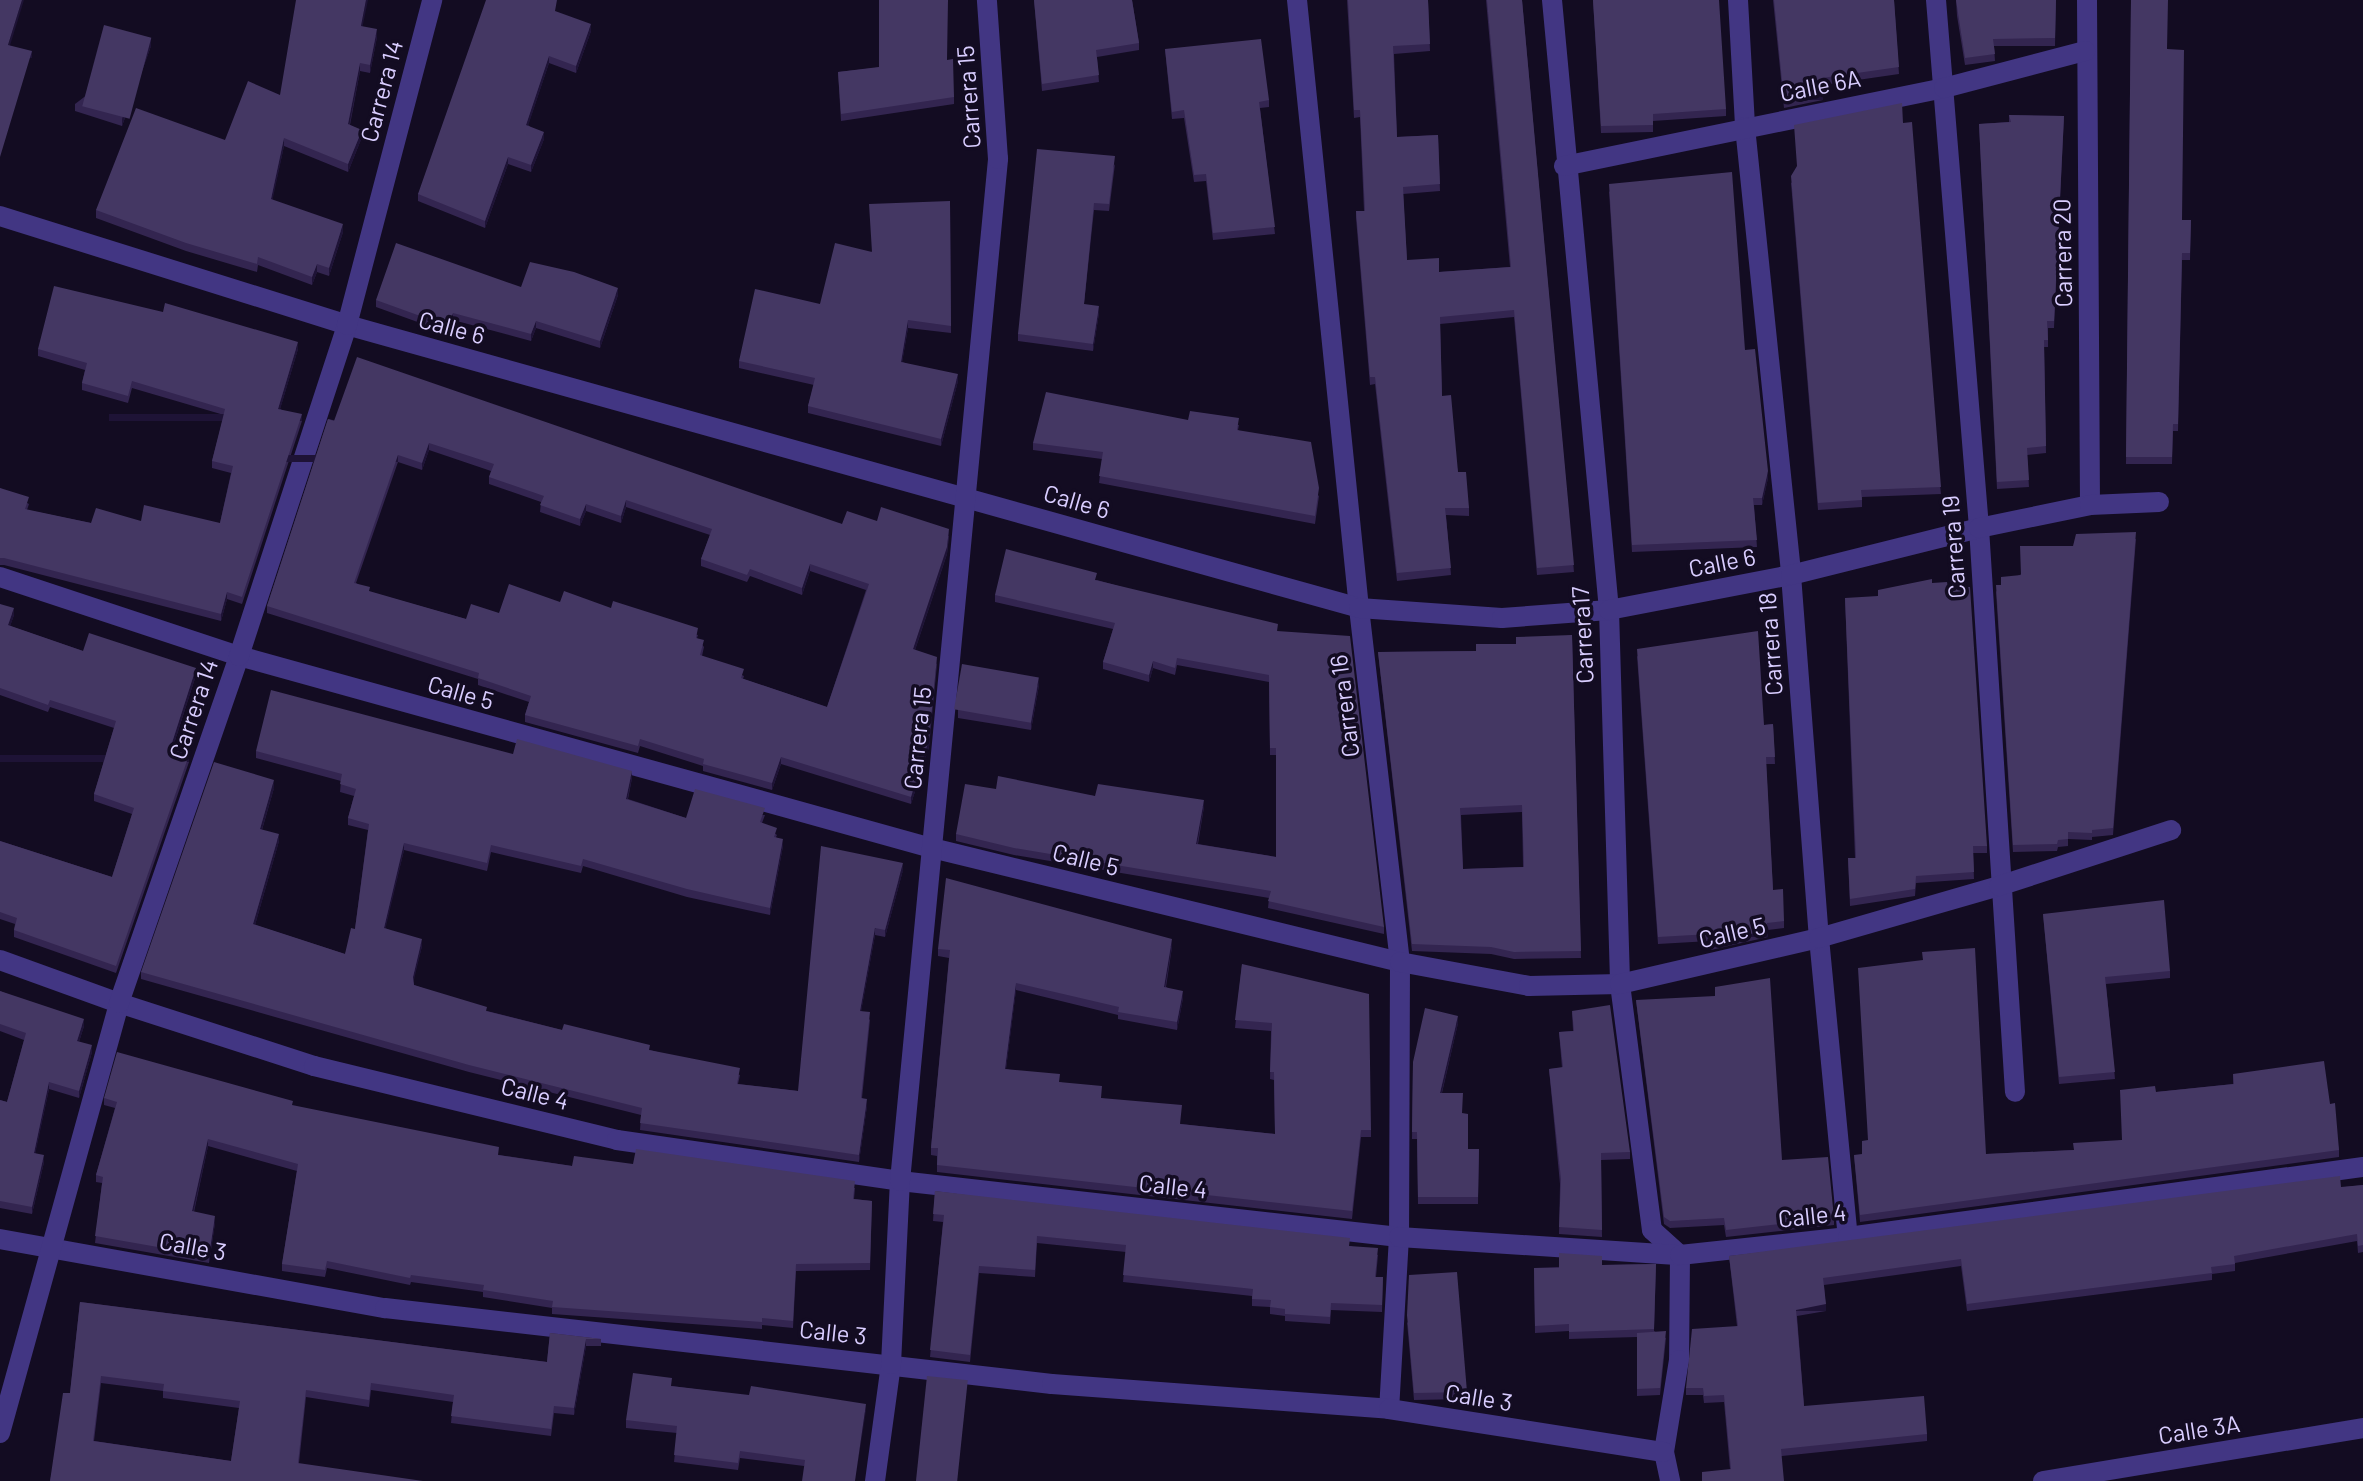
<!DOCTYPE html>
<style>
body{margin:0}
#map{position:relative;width:2363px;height:1481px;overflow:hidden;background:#130c22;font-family:Barlow,sans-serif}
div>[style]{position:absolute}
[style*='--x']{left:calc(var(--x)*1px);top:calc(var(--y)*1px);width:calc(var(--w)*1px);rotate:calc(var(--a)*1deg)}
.minor>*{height:20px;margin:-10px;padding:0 10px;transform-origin:10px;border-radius:10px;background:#423683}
.wall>*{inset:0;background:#332550}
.shaded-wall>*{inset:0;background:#1e1336;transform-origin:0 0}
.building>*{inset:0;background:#443763;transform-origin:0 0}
span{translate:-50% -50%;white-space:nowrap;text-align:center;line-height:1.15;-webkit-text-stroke:7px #130c22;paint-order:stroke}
.street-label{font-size:24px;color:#d9cdff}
</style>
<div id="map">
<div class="minor">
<div style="--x:1297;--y:0;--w:611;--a:84.18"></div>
<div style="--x:1359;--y:608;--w:356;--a:83.4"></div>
<div style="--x:1400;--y:962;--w:275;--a:90.2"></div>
<div style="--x:1399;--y:1237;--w:172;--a:93.3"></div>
<div style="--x:1552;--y:0;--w:613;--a:84.66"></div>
<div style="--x:1609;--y:610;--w:374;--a:88.3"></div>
<div style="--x:1620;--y:984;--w:248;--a:82.6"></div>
<div style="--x:1652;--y:1230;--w:38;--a:42"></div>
<div style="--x:1680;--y:1255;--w:105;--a:90.5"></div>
<div style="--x:1679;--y:1360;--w:93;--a:99.3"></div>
<div style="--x:1664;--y:1452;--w:30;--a:78"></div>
<div style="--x:1738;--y:0;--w:127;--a:86.8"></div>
<div style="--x:1745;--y:127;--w:450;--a:84.1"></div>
<div style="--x:1791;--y:575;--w:364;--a:85.6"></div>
<div style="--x:1819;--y:938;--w:300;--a:84.5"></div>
<div style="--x:1936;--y:0;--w:530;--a:85.34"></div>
<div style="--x:1979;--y:528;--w:565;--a:86.35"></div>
<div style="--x:2087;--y:0;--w:505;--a:89.66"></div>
<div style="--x:1564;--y:166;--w:388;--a:-11.6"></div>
<div style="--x:1944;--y:88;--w:146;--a:-14.7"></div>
<div style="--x:0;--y:216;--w:364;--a:17.4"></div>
<div style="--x:347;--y:325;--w:1051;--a:15.62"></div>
<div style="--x:1359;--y:608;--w:143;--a:4"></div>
<div style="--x:1502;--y:618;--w:107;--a:-4.3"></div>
<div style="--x:1609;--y:610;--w:185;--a:-10.9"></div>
<div style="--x:1791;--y:575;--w:194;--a:-14"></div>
<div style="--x:1979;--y:528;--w:113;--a:-11.7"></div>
<div style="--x:2090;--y:505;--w:69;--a:-2.5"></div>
<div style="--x:0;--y:577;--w:252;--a:18.3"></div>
<div style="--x:239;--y:656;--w:719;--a:15.49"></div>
<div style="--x:932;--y:848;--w:482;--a:13.7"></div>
<div style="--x:1400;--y:962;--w:131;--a:10.5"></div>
<div style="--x:1529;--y:986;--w:91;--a:-1.3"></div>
<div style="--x:1620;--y:984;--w:204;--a:-13"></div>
<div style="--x:1819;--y:938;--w:187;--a:-16.1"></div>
<div style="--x:1999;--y:886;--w:181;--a:-18"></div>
<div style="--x:0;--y:960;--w:127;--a:19.9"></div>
<div style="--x:119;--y:1003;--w:205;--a:17.9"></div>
<div style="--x:314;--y:1066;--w:312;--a:13.7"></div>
<div style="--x:617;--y:1140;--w:286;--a:8.2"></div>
<div style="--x:900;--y:1181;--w:502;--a:6.4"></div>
<div style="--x:1399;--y:1237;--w:282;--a:3.7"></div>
<div style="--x:1680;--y:1255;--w:169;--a:-6.1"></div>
<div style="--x:1848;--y:1237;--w:520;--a:-7.74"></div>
<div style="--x:0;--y:1239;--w:391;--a:10.2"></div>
<div style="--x:385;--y:1308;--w:671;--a:6.5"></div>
<div style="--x:1052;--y:1384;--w:338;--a:4.2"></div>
<div style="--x:1389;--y:1409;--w:278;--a:8.9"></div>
<div style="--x:0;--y:1433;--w:446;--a:-74.5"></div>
<div style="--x:119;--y:1003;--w:367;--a:-70.9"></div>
<div style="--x:239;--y:656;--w:348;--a:-71.9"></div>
<div style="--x:347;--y:325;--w:336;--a:-75.3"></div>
<div style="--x:875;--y:1481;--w:118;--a:-82.2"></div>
<div style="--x:891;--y:1364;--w:183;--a:-87.2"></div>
<div style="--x:900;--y:1181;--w:1027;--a:-84.52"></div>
<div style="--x:998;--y:159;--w:159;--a:-94"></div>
<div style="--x:2043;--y:1481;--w:324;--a:-9.4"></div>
</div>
<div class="wall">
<div style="clip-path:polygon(1034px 0,1132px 0,1139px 43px,1139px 50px,1097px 57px,1099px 82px,1042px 91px)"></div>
<div style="clip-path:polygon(1347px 0,1428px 0,1430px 51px,1394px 54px,1397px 137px,1438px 135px,1440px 191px,1403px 194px,1407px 260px,1439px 272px,1510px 267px,1486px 0,1522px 0,1574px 572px,1537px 575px,1514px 317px,1440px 324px,1442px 396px,1458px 472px,1469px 508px,1469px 516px,1446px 515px,1451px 575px,1397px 581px,1375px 384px,1370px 385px,1356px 218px,1356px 211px,1364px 211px,1360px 117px,1354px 118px)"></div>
<div style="clip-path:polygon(1593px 0,1726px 109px,1726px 116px,1653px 121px,1653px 132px,1601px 133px)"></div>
<div style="clip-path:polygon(1773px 0,1894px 0,1899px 74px,1823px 85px,1823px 100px,1784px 108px)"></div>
<div style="clip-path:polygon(1956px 0,2056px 0,2055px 46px,1994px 46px,1995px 61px,1965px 65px,1957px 16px)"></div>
<div style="clip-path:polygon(2131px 0,2167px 49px,2182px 220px,2191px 220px,2190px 260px,2182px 260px,2178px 431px,2173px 431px,2172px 464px,2126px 464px)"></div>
<div style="clip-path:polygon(556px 12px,591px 31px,576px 73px,549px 63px,528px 125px,544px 139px,531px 172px,508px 164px,485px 228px,418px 201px,418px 194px)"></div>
<div style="clip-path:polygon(363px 27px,377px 37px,370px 73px,360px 71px,350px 125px,362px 137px,348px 172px,284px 146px,272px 200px,343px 232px,329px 276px,317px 272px,312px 285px,258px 265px,257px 272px,186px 251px,96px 218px,96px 210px,225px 140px)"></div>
<div style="clip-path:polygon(151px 46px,122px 126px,75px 111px,75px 104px)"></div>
<div style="clip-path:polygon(1165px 49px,1269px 100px,1269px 107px,1260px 108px,1275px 234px,1213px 240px,1206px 181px,1194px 182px,1184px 118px,1172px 119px)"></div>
<div style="clip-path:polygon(947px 60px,954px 97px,954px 104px,841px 121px,838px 72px)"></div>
<div style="clip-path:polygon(2009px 115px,2064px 116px,2054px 328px,2048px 328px,2048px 347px,2044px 347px,2046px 453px,2027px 455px,2029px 487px,1997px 489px,1979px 124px,2009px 122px)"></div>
<div style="clip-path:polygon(1903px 123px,1941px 494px,1862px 497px,1862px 507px,1818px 510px,1791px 183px)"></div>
<div style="clip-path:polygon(1115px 164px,1109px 211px,1094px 210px,1084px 304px,1099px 313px,1093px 351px,1018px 341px,1018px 334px)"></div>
<div style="clip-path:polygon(1609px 191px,1745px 350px,1768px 478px,1762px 505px,1754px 505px,1757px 547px,1632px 552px)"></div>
<div style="clip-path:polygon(950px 201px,951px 333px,908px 328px,902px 362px,958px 381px,941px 446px,808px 413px,808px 406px,814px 385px,739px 368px,739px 361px,820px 304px,871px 252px)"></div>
<div style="clip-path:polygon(521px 287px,618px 295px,600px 348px,536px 328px,531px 341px,453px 320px,448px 333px,376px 307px,376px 300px)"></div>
<div style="clip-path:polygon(38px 349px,298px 349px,280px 409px,302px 421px,242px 604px,227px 599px,221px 621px,4px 565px,0 565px,0 488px,29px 504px,27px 510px,91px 523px,141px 521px,220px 523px,231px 473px,212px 468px,212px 461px,224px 415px,132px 388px,128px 403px,82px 390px,82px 383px,85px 370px,38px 356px)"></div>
<div style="clip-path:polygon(evenodd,328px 419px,842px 524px,877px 521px,949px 536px,947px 554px,915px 650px,937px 664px,929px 747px,911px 804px,781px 764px,772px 790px,703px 771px,703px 766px,640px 746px,638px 753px,525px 722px,525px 715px,529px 702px,478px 685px,478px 679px,267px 613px,267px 606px,328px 419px,429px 450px,491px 471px,489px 477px,489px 484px,541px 502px,540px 512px,580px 526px,586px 511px,621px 523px,626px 507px,710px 535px,701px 559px,701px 566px,747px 582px,750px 576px,802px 595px,810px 571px,866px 590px,827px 707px,743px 679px,744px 676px,702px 656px,704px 647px,697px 638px,698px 635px,560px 602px,466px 619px,370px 592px,356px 583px,398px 462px,422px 470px,429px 450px)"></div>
<div style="clip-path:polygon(1188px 420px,1239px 425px,1238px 430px,1319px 496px,1315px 524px,1099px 483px,1102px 459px,1033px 450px,1033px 443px)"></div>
<div style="clip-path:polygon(2136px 539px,2113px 835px,2092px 837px,2092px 840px,2068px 839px,2068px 846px,2058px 847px,2057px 851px,2013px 852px,1996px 592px,2001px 585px,2073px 546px)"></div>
<div style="clip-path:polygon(1097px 580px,1278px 631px,1384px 927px,1384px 934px,1268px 908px,1269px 898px,1014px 855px,956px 841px,956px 834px,996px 789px,1095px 796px,1204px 807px,1198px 844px,1276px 857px,1276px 755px,1270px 755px,1269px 682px,1177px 665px,1175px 675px,1153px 668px,1149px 682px,1103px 669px,1103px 662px,1113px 629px,995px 602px,995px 595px)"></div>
<div style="clip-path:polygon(1845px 598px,1987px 846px,1987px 853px,1973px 853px,1974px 879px,1916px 883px,1915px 896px,1850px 906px,1848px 858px,1855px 858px)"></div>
<div style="clip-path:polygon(0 604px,14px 615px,10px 626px,83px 651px,196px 675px,172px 750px,189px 762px,116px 973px,14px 937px,14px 930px,15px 924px,0 919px,0 841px,112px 877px,132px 814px,94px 801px,94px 794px,114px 728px,50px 707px,48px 712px,0 695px)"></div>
<div style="clip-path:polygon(evenodd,1572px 635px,1581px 958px,1514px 959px,1491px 954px,1412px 951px,1378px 652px,1476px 651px,1572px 635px,1522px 812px,1523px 867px,1463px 869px,1461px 815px,1522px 812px)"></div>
<div style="clip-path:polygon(1637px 656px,1764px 725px,1773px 724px,1775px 764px,1766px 764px,1773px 890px,1784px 921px,1784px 928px,1768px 930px,1768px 937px,1711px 950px,1710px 941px,1658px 944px)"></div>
<div style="clip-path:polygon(1039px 685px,1031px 730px,958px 718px,958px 710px)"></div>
<div style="clip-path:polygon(256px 751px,513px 754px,632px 778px,628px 799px,686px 818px,765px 815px,762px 823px,777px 835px,776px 837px,783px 846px,770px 915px,687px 897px,583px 866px,581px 873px,491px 852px,487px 871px,404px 850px,385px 928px,422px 946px,413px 981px,414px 985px,487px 1011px,562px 1030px,650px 1050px,740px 1075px,738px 1084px,798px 1091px,903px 870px,885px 937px,875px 935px,861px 1011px,870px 1020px,862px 1098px,867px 1106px,859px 1162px,640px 1130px,641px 1115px,469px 1072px,141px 979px,141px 972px,274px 788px,262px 830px,279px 841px,255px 925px,345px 954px,355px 929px,368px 830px,348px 825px,348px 818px,354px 796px,340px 792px,341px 781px,256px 758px)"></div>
<div style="clip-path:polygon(2043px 914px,2170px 971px,2170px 978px,2106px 984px,2115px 1079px,2059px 1084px)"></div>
<div style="clip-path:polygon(1172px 947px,1166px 987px,1183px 998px,1177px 1030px,1118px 1019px,1118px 1015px,1016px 990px,1006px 1069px,1060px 1082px,1101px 1098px,1181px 1124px,1275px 1134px,1274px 1080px,1270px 1079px,1271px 1031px,1235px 1028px,1242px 964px,1371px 1130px,1371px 1137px,1361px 1137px,1352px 1219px,937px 1172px,937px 1156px,931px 1155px,931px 1148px,949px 958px,938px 956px,938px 949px)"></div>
<div style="clip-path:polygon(0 991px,84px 1026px,79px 1042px,92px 1052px,79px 1098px,49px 1089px,35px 1153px,44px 1162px,32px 1214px,0 1208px,0 1100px,7px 1102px,24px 1040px,0 1031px)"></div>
<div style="clip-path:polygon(1636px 1000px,1834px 1218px,1834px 1225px,1726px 1237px,1724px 1225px,1670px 1228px,1664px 1224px)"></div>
<div style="clip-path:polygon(1572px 1011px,1630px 1152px,1630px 1159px,1601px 1160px,1602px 1237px,1559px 1234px,1560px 1184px,1549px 1069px,1562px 1068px,1559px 1032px,1573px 1031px)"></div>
<div style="clip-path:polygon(1458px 1023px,1442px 1093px,1462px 1113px,1468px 1149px,1479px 1149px,1478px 1204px,1418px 1204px,1417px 1139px,1412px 1139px,1413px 1062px)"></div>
<div style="clip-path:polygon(2233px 1074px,2330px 1104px,2339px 1150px,2339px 1157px,1860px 1222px,1854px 1155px,1986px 1154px,2074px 1150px,2122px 1140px,2156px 1092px,2233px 1084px)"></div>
<div style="clip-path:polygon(104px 1098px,293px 1106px,499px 1155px,572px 1166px,633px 1164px,855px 1188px,854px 1199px,872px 1201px,870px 1270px,796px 1271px,793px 1328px,762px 1325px,762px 1329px,552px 1314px,552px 1308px,483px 1297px,483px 1292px,411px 1282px,410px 1285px,327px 1268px,325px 1277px,282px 1271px,282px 1264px,297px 1171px,208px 1146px,194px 1212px,215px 1223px,209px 1263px,95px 1243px,102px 1183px,96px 1182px,96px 1175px,115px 1108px,104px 1105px)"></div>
<div style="clip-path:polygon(2363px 1185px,2363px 1252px,2358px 1253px,2357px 1241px,2235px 1263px,2235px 1271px,2212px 1274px,2212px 1280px,1967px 1311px,1961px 1266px,1824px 1285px,1826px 1311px,1797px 1316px,1804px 1406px,1927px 1434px,1927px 1441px,1782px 1456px,1730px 1469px,1724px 1402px,1704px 1403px,1703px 1395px,1686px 1395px,1686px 1388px,1737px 1326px,1729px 1256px)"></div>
<div style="clip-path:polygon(935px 1191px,1350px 1246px,1378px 1255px,1376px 1277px,1383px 1277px,1382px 1312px,1331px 1310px,1330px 1324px,1285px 1321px,1285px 1316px,1270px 1314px,1270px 1307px,1252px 1306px,1252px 1296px,1123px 1282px,1126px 1252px,1037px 1243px,1035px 1277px,979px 1273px,970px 1362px,930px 1357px,943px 1222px,933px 1221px)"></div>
<div style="clip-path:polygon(1656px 1264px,1654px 1331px,1666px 1338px,1660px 1395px,1637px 1396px,1637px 1337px,1569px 1339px,1569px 1331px,1535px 1333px,1534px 1268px,1602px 1265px)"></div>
<div style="clip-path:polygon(evenodd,80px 1302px,547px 1362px,550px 1333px,601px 1339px,601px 1346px,586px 1346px,574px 1415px,554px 1413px,551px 1436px,451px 1423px,453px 1402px,371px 1390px,369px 1407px,306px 1397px,299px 1463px,50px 1481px,70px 1393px,80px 1302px,101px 1383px,163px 1391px,163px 1398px,239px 1408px,231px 1461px,94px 1441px,101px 1383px)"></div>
<div style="clip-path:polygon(1407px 1322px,1467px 1392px,1467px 1399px,1414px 1400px)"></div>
<div style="clip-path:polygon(671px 1386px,866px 1411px,804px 1466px,740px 1458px,738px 1470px,674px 1462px,677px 1433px,626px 1428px,626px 1420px)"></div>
</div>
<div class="shaded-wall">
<div style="clip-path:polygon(22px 0,24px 0,8px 52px,8px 45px)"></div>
<div style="clip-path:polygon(366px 0,368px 0,361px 34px,361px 26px)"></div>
<div style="clip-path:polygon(591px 24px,591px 31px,576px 73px,576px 66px)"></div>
<div style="clip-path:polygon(377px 29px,377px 37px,370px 73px,370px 65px)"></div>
<div style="clip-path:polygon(151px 38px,151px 46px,122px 126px,122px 119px)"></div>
<div style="left:32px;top:51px;width:7px;height:111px;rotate:90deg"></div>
<div style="clip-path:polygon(549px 56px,549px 63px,526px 132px,526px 125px)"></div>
<div style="clip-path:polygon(360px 63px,360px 71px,348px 132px,348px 124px)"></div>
<div style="left:1823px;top:93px;width:7px;height:40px;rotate:90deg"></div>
<div style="clip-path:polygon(362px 130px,362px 137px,348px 172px,348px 164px)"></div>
<div style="clip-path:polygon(544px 132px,544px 139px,531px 172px,531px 165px)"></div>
<div style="clip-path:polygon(284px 138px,284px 146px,271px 207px,271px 199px)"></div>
<div style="clip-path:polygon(508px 157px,508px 164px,485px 228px,485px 221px)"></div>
<div style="clip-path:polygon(343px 224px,343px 232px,329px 276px,329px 268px)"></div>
<div style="clip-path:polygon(317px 264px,317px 272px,312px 285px,312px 277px)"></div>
<div style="clip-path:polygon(618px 288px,618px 295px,600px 348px,600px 341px)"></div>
<div style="clip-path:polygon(1099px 306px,1099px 313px,1093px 351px,1093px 344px)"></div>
<div style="clip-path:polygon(453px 313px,453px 320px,448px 333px,448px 326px)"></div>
<div style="clip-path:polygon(908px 320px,908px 328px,901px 369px,901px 362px)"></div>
<div style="clip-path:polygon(536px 321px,536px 328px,531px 341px,531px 334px)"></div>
<div style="clip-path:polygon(298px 342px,298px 349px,278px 416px,278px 409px)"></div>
<div style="clip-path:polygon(958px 374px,958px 381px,941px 446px,941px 439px)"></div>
<div style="left:302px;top:414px;width:7px;height:193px;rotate:90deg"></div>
<div style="clip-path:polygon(429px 443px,429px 450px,422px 470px,422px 463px)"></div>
<div style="left:398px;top:455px;width:7px;height:135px;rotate:90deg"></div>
<div style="clip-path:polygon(1768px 471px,1768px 478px,1762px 505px,1762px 498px)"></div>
<div style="clip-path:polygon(626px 500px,626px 507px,621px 523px,621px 516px)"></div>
<div style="clip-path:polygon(586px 504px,586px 511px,580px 526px,580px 519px)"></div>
<div style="clip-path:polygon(949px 529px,947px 554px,913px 656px,913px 649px)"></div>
<div style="clip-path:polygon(810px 564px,810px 571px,802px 595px,802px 588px)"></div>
<div style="clip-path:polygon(227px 592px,227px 599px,221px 621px,221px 614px)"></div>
<div style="clip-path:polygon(14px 608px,14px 615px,8px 632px,8px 625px)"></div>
<div style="clip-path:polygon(937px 657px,929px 747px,911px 804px,911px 797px)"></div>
<div style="clip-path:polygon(1153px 661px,1153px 668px,1149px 682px,1149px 675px)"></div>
<div style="clip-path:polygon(196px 668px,196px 675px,170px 756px,170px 749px)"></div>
<div style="clip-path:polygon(1039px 678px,1039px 685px,1031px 730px,1031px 723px)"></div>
<div style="left:189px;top:755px;width:7px;height:223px;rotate:90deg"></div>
<div style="clip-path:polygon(781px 757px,781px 764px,772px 790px,772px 783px)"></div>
<div style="clip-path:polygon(632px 771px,632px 778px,626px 806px,626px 799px)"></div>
<div style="clip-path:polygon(274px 780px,274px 788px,260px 836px,260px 829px)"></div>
<div style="clip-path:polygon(1204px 800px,1204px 807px,1196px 851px,1196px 844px)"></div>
<div style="clip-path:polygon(279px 834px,279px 841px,253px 932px,253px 924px)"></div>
<div style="clip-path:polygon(783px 839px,783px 846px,770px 915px,770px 908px)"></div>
<div style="clip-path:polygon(404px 843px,404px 850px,384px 935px,384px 928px)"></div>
<div style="clip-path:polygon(903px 863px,903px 870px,885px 937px,885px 930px)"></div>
<div style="clip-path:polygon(875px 928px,875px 935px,860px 1018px,860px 1011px)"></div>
<div style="left:1768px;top:930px;width:7px;height:58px;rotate:90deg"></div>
<div style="clip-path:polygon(422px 939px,422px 946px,413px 984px,413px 977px)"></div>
<div style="clip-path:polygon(1172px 939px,1172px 947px,1164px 994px,1164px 987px)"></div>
<div style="clip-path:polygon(1016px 983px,1016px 990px,1005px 1076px,1005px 1069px)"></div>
<div style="clip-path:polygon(1183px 991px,1183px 998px,1177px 1030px,1177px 1022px)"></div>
<div style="clip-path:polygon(1458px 1016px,1458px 1023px,1440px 1100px,1440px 1093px)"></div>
<div style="clip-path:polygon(84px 1019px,84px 1026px,77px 1048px,77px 1041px)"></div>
<div style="clip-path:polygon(92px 1045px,92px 1052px,79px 1098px,79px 1091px)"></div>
<div style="clip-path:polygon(49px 1082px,49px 1089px,34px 1160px,34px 1153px)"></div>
<div style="clip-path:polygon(867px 1099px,867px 1106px,859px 1162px,859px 1155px)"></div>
<div style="clip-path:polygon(208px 1139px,208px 1146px,192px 1218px,192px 1211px)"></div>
<div style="clip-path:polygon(44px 1155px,44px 1162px,32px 1214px,32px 1207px)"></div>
<div style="clip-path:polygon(215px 1216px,215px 1223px,209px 1263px,209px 1256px)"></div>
<div style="left:1826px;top:1304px;width:7px;height:31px;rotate:90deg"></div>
<div style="clip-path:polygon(586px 1339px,586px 1346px,574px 1415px,574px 1408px)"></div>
<div style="clip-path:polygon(866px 1404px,866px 1411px,855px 1481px)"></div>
</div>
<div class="building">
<div style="clip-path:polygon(0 0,22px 0,8px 45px,32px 51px,0 157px)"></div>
<div style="clip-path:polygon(296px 0,366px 0,361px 26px,377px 29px,370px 65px,360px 63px,348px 124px,362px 130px,348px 164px,284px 138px,271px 199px,343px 224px,329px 268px,317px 264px,312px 277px,258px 257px,257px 264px,186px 243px,96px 210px,136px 108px,225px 140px,248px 81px,280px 95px)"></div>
<div style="clip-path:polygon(486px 0,557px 0,555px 11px,591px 24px,576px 66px,549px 56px,526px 125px,544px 132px,531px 165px,508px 157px,485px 221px,418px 194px)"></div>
<div style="clip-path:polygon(879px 0,948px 0,947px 60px,953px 59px,954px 97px,841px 114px,838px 72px,879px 67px)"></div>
<div style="clip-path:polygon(1034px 0,1132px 0,1139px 43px,1096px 50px,1099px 75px,1042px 84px)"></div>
<div style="clip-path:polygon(1348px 0,1428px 0,1430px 44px,1393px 46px,1397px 137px,1438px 135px,1440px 184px,1403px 187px,1407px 260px,1439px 258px,1439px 272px,1511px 267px,1487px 0,1522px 0,1574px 565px,1537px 568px,1514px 310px,1440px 317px,1442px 396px,1451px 395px,1458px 472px,1466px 472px,1469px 508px,1445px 508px,1451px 568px,1397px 573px,1375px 377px,1370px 377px,1356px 211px,1365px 211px,1360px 110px,1354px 110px)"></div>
<div style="clip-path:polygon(1593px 0,1719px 0,1726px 109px,1653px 114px,1653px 125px,1601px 126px)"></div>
<div style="clip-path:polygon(1774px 0,1894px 0,1899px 67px,1822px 78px,1823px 93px,1784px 101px)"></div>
<div style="clip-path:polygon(1956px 0,2056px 0,2055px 38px,1993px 39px,1995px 54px,1965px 58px)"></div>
<div style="clip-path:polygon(2131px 0,2168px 0,2167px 49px,2184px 50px,2182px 220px,2191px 220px,2190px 253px,2182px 253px,2178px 424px,2173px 424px,2172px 457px,2126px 457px)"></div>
<div style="left:104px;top:25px;width:49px;height:84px;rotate:15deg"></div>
<div style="clip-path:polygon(1261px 39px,1269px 100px,1259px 102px,1275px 227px,1213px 233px,1206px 174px,1194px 175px,1184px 110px,1172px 112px,1165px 49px)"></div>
<div style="clip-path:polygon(1902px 103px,1903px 123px,1912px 122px,1941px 487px,1861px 490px,1862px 500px,1818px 503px,1791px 176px,1797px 166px,1794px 125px)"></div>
<div style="clip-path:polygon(2009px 115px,2064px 116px,2054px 321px,2047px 321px,2048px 340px,2044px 340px,2046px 446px,2027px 448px,2029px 480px,1997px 482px,1979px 124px,2011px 122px)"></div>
<div style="clip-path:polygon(1037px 149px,1115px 156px,1109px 204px,1094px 203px,1084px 304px,1099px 306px,1093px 344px,1018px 334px)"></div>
<div style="clip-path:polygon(1732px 172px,1745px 350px,1755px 349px,1768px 471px,1762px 498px,1753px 498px,1757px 540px,1632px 545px,1609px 184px)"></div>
<div style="clip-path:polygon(950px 201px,951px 326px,908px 320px,901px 362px,958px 374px,941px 439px,808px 406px,815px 378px,739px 361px,755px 289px,820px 304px,835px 243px,872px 252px,869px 204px)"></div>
<div style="clip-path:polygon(396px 243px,521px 287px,530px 262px,574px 272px,618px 288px,600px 341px,536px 321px,531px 334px,453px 313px,448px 326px,376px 300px)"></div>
<div style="clip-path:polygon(54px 286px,163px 312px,165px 303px,298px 342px,278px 409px,302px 414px,242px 597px,227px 592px,221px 614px,4px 558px,0 558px,0 488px,29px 497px,25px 509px,91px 523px,96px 508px,141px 521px,144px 505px,220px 523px,233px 466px,212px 461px,225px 409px,132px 381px,128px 396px,82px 383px,87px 363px,38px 349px)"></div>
<div style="clip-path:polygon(evenodd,357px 357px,842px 524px,847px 511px,877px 521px,881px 507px,949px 529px,947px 547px,913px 649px,937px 657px,929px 740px,911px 797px,781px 757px,772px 783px,703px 764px,704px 759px,640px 739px,638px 746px,525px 715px,531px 696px,478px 678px,479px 673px,267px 606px,328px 419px,334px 421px,357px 357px,429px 443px,494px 464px,489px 477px,544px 496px,540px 505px,580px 519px,586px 504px,621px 516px,626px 500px,712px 529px,701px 559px,747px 575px,750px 569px,802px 588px,810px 564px,869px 584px,827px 707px,741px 678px,744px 669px,700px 655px,704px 640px,696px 638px,698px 628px,613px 601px,611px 608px,564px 591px,560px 602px,509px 584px,499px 613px,471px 604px,466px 619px,369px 591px,370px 587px,354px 583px,398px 455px,422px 463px,429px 443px)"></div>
<div style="clip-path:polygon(1046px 392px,1188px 420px,1190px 411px,1239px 418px,1237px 430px,1311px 442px,1319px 488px,1315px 516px,1099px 476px,1103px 452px,1033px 443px)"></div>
<div style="clip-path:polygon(2136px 532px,2113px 828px,2092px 830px,2092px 833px,2068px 832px,2068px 839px,2058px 840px,2057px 844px,2013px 845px,1996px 585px,2001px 585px,2001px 577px,2021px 575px,2020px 546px,2073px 546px,2076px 534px)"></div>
<div style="clip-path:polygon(1006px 549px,1097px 573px,1095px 580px,1278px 624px,1277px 631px,1350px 636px,1384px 927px,1268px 901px,1271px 891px,1014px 848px,956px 834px,965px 784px,996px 789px,998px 776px,1095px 796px,1098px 784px,1204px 800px,1196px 844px,1276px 857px,1276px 748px,1270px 748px,1269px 675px,1177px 658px,1175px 668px,1153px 661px,1149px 675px,1103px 662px,1115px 623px,995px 595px)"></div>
<div style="clip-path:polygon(1932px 579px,1932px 583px,1947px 582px,1948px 588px,1970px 587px,1987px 846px,1973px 846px,1974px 872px,1916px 876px,1915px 889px,1850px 899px,1848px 858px,1856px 858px,1845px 598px,1878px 596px,1878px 590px)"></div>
<div style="clip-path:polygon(0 604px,14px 608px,8px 625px,83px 651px,89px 633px,196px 668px,170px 749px,189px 755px,116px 966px,14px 930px,17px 918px,0 912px,0 841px,112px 877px,134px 808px,94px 794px,116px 721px,50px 700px,48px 705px,0 688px)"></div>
<div style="clip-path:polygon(1758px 631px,1764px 725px,1773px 724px,1775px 757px,1766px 757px,1773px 890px,1783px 889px,1784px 921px,1767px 923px,1768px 930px,1711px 943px,1710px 934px,1658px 937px,1637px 649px)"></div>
<div style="clip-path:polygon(evenodd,1572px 635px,1581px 951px,1514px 952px,1491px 947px,1412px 944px,1378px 652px,1476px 651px,1476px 644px,1516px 644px,1516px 637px,1572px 635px,1522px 805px,1524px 867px,1463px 869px,1460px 808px,1522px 805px)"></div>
<div style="left:962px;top:664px;width:78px;height:46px;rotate:10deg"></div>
<div style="clip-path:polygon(271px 690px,513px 754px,517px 739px,632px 771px,626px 799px,686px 818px,695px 789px,765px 808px,760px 822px,777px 828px,774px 837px,783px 839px,770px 908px,687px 889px,583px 859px,581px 866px,491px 845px,487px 863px,404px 843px,384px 928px,422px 939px,413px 977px,414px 985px,487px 1007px,486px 1011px,562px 1030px,564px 1024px,650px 1045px,649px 1050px,740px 1068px,737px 1084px,798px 1091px,821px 846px,903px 863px,885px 930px,875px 928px,860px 1011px,870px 1012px,861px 1098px,867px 1099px,859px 1155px,640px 1123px,642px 1108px,469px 1065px,141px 972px,214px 762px,274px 780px,260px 829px,279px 834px,253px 924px,345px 954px,351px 928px,355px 929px,369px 824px,348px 818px,356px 789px,340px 784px,342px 774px,256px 751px)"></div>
<div style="clip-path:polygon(946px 878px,1172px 939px,1164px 987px,1183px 991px,1177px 1022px,1118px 1012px,1119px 1007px,1016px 983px,1005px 1069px,1060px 1074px,1059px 1082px,1102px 1086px,1101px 1098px,1182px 1105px,1180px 1124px,1275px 1134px,1274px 1072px,1270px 1072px,1272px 1023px,1235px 1020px,1242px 964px,1369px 994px,1371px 1130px,1361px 1130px,1352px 1211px,937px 1165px,938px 1148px,931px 1148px,950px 950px,938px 949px)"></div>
<div style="clip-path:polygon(2164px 900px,2170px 971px,2105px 977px,2115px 1072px,2059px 1077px,2043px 914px)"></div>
<div style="clip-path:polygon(1975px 948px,1986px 1154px,2074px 1150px,2073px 1143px,2122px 1140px,2120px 1090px,2155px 1086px,2156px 1092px,2234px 1084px,2233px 1074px,2324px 1061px,2330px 1104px,2335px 1103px,2339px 1150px,1860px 1215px,1854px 1155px,1862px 1154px,1862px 1141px,1868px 1140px,1858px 968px,1923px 960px,1922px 952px)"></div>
<div style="clip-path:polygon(1770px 978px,1782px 1160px,1828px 1157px,1834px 1218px,1726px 1230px,1724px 1218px,1670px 1221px,1664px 1217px,1636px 1000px,1715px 996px,1715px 987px)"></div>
<div style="clip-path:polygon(0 991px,84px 1019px,77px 1041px,92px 1045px,79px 1091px,49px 1082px,34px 1153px,44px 1155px,32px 1207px,0 1201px,0 1100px,7px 1102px,26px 1033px,0 1024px)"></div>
<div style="clip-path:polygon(1610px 1005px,1630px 1152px,1601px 1153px,1602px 1230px,1559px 1227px,1561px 1179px,1549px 1069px,1563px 1067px,1559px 1032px,1574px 1031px,1572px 1011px)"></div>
<div style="clip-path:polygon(1425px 1008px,1458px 1016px,1440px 1093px,1463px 1093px,1462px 1113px,1468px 1114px,1468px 1149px,1479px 1149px,1478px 1197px,1418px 1197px,1417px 1132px,1412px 1132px,1413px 1062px)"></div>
<div style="clip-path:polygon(117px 1052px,293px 1101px,292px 1105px,499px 1147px,498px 1155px,572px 1166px,574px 1156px,633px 1164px,636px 1149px,855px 1181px,853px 1199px,872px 1201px,870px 1263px,796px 1264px,793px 1321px,762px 1318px,762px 1322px,552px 1307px,553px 1301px,483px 1290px,484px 1285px,411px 1275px,410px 1278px,327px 1261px,325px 1270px,282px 1264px,298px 1164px,208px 1139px,192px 1211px,215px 1216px,209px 1256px,95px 1236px,103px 1177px,96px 1175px,117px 1102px,104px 1098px)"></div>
<div style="clip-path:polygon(2340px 1176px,2341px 1187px,2363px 1185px,2363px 1245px,2358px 1246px,2357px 1234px,2234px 1256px,2235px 1264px,2211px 1267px,2212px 1273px,1967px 1304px,1961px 1259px,1823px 1278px,1826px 1304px,1796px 1310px,1804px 1406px,1924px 1396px,1927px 1434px,1781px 1449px,1784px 1481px,1702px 1481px,1702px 1472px,1731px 1469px,1724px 1395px,1704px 1396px,1703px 1388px,1686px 1388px,1692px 1329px,1738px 1326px,1729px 1256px)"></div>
<div style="clip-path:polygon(935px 1191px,1350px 1238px,1349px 1246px,1378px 1248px,1375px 1277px,1383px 1277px,1382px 1305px,1331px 1303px,1330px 1317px,1285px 1314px,1285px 1309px,1270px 1307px,1271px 1300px,1252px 1299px,1253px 1289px,1123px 1275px,1126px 1245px,1037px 1236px,1035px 1270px,979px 1266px,970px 1355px,930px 1350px,944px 1215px,933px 1214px)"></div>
<div style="clip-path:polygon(1559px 1253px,1602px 1256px,1602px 1265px,1656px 1264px,1654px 1329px,1569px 1332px,1569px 1324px,1535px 1326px,1534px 1268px,1559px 1268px)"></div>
<div style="clip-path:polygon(1457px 1272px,1467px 1392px,1414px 1393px,1407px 1315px,1409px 1275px)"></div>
<div style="clip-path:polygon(evenodd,80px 1302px,547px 1362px,550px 1333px,601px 1339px,586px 1339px,574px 1408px,554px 1406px,551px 1429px,451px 1416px,454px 1395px,371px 1383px,369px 1400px,306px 1390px,298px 1463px,423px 1481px,50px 1481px,63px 1393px,70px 1393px,80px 1302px,101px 1376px,164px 1384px,163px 1391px,240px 1401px,231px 1461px,93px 1441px,101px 1376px)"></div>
<div style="clip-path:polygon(1666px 1331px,1660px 1388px,1637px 1389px,1637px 1333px)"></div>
<div style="clip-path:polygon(633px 1373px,672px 1378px,671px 1386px,749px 1395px,751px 1386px,866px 1404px,855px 1481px,802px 1481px,805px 1460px,740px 1451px,738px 1463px,674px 1455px,677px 1426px,626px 1420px)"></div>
<div style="left:927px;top:1376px;width:41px;height:106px;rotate:6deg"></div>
</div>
<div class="street-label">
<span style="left:1820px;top:85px;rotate:-11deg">Calle 6A</span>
<span style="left:381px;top:91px;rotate:-75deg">Carrera 14</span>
<span style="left:968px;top:97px;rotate:-94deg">Carrera 15</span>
<span style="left:2062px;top:253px;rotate:-91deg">Carrera 20</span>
<span style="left:452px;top:327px;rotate:15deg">Calle 6</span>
<span style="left:1077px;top:501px;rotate:16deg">Calle 6</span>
<span style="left:1953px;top:547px;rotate:-94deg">Carrera 19</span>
<span style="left:1722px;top:562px;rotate:-11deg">Calle 6</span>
<span style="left:1582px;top:635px;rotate:-93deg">Carrera17</span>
<span style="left:1770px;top:644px;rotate:-94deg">Carrera 18</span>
<span style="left:461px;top:692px;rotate:16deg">Calle 5</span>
<span style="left:1344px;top:706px;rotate:-97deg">Carrera 16</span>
<span style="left:193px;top:709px;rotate:-71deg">Carrera 14</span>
<span style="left:917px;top:738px;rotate:-84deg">Carrera 15</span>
<span style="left:1086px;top:859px;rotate:14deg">Calle 5</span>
<span style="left:1732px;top:932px;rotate:-13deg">Calle 5</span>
<span style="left:535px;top:1093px;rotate:14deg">Calle 4</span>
<span style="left:1173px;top:1186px;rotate:6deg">Calle 4</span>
<span style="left:1812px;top:1215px;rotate:-6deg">Calle 4</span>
<span style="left:193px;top:1246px;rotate:10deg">Calle 3</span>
<span style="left:833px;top:1332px;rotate:6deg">Calle 3</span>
<span style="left:1479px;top:1397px;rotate:9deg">Calle 3</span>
<span style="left:2199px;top:1429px;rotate:-9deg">Calle 3A</span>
</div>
</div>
